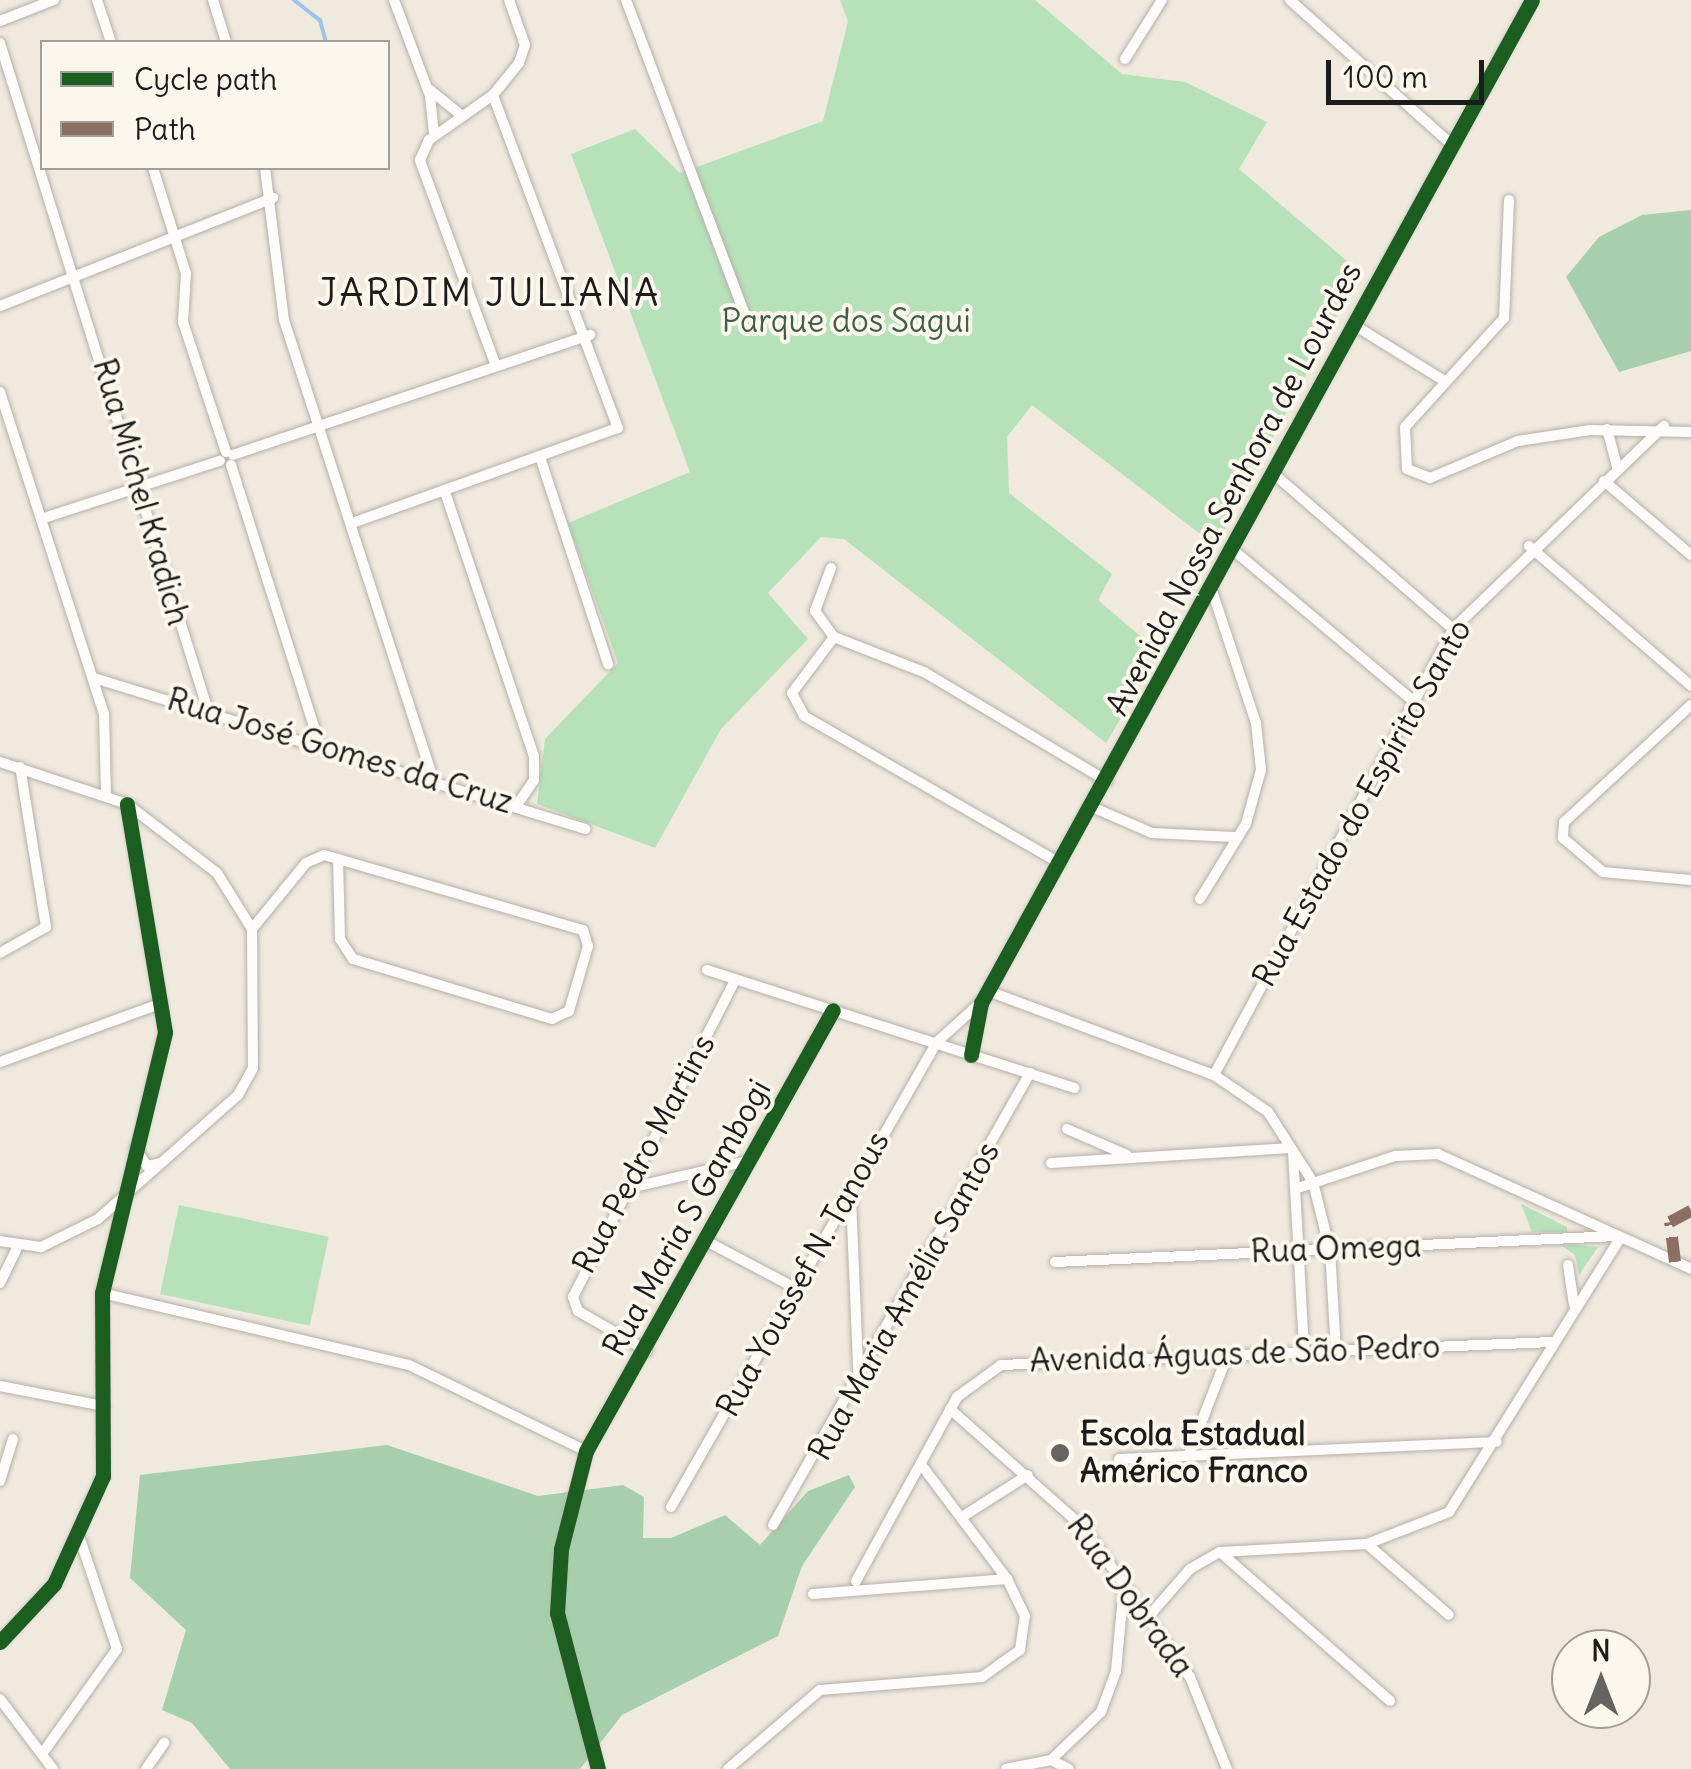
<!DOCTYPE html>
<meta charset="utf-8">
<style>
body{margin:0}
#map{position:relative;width:1691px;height:1769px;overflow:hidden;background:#efe9de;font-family:Delius,sans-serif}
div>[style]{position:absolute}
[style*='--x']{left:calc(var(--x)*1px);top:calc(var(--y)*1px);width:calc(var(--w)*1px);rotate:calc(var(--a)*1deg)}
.green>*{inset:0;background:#b7e1b9;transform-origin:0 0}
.forest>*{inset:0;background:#a8cfac}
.stream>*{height:4px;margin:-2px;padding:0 2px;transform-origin:2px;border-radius:2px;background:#9cc5e7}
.roads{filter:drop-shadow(0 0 2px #b4b0aa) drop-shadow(0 0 2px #b4b0aa)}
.minor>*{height:10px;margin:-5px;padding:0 5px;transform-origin:5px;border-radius:5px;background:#fdfcfa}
.quiet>*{height:12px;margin-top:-6px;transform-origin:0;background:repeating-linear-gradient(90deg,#8d6e63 0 25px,transparent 0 37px)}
.cycleway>*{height:15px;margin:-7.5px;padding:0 7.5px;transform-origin:7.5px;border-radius:7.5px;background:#1b5e20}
.dots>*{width:28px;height:28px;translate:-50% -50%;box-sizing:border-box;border:5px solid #fbf7ec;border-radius:50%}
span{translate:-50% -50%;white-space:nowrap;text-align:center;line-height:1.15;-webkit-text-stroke:8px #fbf7ec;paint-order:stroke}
.park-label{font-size:32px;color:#425e48}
.street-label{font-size:32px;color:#1c1c1c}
.poi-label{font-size:32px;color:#1c1c1c;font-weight:700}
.left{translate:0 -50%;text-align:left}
.quarter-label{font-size:38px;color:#1c1c1c;letter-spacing:2.5px}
.legend{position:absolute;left:40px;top:40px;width:350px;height:130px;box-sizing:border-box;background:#fbf7ec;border:2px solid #a29f99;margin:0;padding:12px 18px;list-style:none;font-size:30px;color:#1c1c1c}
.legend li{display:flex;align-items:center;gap:20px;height:50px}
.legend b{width:50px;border:2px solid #a29f99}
.north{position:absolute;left:1551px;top:1629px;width:100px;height:100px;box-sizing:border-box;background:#fbf7ec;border:2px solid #a29f99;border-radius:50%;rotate:0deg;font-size:28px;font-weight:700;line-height:40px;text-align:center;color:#1c1c1c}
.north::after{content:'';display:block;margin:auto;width:35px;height:45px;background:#666460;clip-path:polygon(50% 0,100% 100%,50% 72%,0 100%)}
.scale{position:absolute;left:1326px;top:60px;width:158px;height:45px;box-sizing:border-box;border:5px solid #1c1c1c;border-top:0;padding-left:12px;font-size:30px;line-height:35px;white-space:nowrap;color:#1c1c1c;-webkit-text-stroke:8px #fbf7ec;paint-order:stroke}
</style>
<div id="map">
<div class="green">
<div style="clip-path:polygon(840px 0,1035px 0,1122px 74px,1185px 82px,1267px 122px,1239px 169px,1360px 272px,1216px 546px,1032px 405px,1007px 437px,1009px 493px,1112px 574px,1098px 600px,1160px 653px,1106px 743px,844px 539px,821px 537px,768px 593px,808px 639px,721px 729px,655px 848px,537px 804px,545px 739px,618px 663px,568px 523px,690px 472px,571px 154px,635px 129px,680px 173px,823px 121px,848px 22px)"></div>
<div style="clip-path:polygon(1521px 1204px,1567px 1227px,1567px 1232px,1532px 1232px)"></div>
<div style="left:179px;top:1205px;width:153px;height:91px;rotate:12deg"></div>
<div style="clip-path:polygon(1559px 1244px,1598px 1247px,1579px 1275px,1575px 1255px)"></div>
</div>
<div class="forest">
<div style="clip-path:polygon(1691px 210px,1691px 351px,1619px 372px,1566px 277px,1599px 237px,1642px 215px)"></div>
<div style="clip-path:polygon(387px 1445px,538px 1496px,623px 1485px,644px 1497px,643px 1538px,671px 1538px,725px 1515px,760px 1545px,808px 1491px,849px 1475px,855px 1487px,802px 1566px,778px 1636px,622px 1715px,580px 1769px,230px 1769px,192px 1723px,162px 1710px,186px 1630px,130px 1578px,140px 1475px)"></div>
</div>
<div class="stream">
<div style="--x:294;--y:0;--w:33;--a:38"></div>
<div style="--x:320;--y:20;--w:23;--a:75"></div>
</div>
<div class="roads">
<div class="minor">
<div style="--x:97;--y:0;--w:44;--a:71.6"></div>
<div style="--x:213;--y:0;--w:44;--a:72.8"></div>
<div style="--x:394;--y:0;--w:103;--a:69.4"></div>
<div style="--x:430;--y:96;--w:39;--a:84"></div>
<div style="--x:626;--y:0;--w:339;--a:69.3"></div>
<div style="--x:1290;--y:0;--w:217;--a:41.8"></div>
<div style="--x:0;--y:21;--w:58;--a:-21.3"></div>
<div style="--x:0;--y:43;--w:700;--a:72.7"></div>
<div style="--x:1125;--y:59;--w:70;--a:-57.9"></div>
<div style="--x:430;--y:90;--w:40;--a:39"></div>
<div style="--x:153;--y:168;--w:110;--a:72.6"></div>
<div style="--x:186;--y:273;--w:49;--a:93.5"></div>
<div style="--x:183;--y:322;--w:137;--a:71.7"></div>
<div style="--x:265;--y:168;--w:153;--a:82.9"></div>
<div style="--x:284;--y:320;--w:483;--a:72"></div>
<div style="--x:1509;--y:200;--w:118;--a:92.4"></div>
<div style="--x:1504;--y:318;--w:147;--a:132.2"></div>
<div style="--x:1405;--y:427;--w:42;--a:87.3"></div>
<div style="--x:1407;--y:469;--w:25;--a:21"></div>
<div style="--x:1430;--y:478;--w:95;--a:-22.8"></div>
<div style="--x:1518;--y:441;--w:73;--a:-8.7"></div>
<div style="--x:1590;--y:430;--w:101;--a:1.1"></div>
<div style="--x:0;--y:306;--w:294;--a:-21.6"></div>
<div style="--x:1354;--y:325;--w:105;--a:31.7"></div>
<div style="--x:496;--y:366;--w:220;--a:-110.3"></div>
<div style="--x:420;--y:160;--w:22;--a:-66"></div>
<div style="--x:429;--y:140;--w:78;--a:-35.1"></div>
<div style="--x:493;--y:95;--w:41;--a:-50.9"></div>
<div style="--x:519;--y:63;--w:19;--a:-72"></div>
<div style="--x:525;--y:45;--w:48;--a:-109.6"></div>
<div style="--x:0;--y:392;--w:338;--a:72.1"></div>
<div style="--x:104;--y:714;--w:80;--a:88.6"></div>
<div style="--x:1607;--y:429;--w:42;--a:75"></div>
<div style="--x:233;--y:455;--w:377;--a:-18.6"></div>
<div style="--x:541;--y:460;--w:215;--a:71.8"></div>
<div style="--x:231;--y:465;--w:291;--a:72.4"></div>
<div style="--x:1274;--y:474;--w:237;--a:40.9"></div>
<div style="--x:1604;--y:481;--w:114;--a:40.4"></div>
<div style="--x:445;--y:492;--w:279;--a:71.4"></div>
<div style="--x:534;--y:756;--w:24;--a:90"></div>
<div style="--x:534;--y:780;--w:29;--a:124"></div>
<div style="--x:41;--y:519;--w:188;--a:-18"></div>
<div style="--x:355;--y:522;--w:279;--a:-19.7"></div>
<div style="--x:618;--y:428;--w:356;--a:-110.6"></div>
<div style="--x:1529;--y:546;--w:214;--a:40.8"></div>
<div style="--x:1232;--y:549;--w:241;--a:40"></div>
<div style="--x:831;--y:568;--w:46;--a:110.4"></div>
<div style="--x:815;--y:611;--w:32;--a:54"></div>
<div style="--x:834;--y:637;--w:70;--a:126.9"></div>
<div style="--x:792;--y:693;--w:26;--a:62"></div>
<div style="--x:804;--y:716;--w:295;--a:29.9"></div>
<div style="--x:834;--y:637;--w:97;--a:21.3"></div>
<div style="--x:924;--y:672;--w:213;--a:30.8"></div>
<div style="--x:94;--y:678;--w:514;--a:17.09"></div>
<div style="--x:1691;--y:705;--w:173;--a:137.3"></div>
<div style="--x:1564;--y:822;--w:16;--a:94"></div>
<div style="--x:1563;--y:838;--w:52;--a:40.4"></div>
<div style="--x:1603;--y:872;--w:88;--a:5.2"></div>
<div style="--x:0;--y:762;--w:134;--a:18.3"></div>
<div style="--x:127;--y:804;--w:113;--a:37.5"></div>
<div style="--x:217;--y:873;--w:66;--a:58"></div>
<div style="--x:252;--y:929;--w:139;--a:89.6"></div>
<div style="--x:253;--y:1068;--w:31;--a:119"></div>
<div style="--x:238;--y:1095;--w:187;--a:138.5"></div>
<div style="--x:98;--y:1219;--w:64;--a:153.8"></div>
<div style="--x:41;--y:1247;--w:41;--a:-171.7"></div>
<div style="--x:1092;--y:807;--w:65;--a:23.4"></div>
<div style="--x:1152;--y:833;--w:82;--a:2.8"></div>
<div style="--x:1200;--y:899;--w:88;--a:-58.5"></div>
<div style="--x:1246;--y:824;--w:56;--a:-74.5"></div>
<div style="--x:1261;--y:770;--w:47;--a:-96.1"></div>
<div style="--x:1256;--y:723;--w:142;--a:-108.4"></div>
<div style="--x:252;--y:929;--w:85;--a:-50.7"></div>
<div style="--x:306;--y:863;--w:20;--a:-24"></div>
<div style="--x:324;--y:855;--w:15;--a:16"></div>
<div style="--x:338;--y:859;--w:255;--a:16.2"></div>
<div style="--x:583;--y:930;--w:17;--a:73"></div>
<div style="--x:588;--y:946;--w:68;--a:106.3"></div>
<div style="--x:569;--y:1011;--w:19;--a:155"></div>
<div style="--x:552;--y:1019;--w:208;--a:-163.2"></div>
<div style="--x:353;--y:959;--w:24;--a:-123"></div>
<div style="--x:340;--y:939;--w:80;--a:-91.4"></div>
<div style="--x:0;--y:953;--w:53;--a:-29.5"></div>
<div style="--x:46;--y:927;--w:162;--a:-99.2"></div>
<div style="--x:707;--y:970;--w:386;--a:17.8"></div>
<div style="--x:988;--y:991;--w:241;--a:20.4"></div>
<div style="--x:1214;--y:1075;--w:65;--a:34.4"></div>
<div style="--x:1268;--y:1112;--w:83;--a:57.3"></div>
<div style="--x:1313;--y:1182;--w:70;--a:76"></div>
<div style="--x:1330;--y:1250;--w:100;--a:86.6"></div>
<div style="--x:971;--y:1055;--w:53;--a:-79.1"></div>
<div style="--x:981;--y:1003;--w:1144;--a:-61.22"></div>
<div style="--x:0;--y:1062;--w:172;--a:-20"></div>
<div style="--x:1214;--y:1075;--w:506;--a:-61.81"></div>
<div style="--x:1453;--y:629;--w:293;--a:-43.9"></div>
<div style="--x:1067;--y:1129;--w:65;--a:23.4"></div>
<div style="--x:135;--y:1148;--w:22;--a:56"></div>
<div style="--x:147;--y:1166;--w:14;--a:-12"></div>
<div style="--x:1293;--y:1152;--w:199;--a:86.8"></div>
<div style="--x:1051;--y:1163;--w:240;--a:-3.6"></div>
<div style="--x:1301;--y:1187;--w:99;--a:-18.3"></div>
<div style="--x:1395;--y:1156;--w:43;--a:-2.7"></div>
<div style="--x:1438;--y:1154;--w:278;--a:24.4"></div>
<div style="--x:625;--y:1189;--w:126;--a:-12.8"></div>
<div style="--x:851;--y:1198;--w:187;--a:87.6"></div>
<div style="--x:706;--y:1241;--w:103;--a:27.8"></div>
<div style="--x:1055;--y:1262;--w:563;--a:-2.65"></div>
<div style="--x:1568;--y:1265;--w:40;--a:81.5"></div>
<div style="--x:0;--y:1283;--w:37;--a:-64"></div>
<div style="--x:102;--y:1293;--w:315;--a:13.2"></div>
<div style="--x:409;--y:1365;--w:197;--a:25.9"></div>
<div style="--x:647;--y:1351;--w:80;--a:-149.9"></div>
<div style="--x:578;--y:1311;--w:15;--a:-110"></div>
<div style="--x:573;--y:1297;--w:356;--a:-62.9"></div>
<div style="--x:0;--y:1386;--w:106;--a:10.9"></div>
<div style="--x:950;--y:1409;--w:179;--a:41.6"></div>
<div style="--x:1084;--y:1528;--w:183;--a:54.6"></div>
<div style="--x:1190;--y:1677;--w:99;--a:68.1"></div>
<div style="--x:1189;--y:1454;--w:107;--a:-68.7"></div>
<div style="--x:1119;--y:1459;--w:378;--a:-2.6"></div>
<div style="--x:0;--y:1481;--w:44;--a:-72.8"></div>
<div style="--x:671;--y:1507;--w:536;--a:-60.23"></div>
<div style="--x:937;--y:1042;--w:58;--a:-42.2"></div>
<div style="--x:962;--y:1517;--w:78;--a:-32.5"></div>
<div style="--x:773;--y:1525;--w:520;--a:-60.38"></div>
<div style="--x:1367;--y:1544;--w:108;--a:40.9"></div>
<div style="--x:1220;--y:1552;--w:226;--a:41.2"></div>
<div style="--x:856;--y:1581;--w:210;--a:-61.2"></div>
<div style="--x:957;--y:1397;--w:54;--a:-36"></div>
<div style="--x:1001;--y:1365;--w:551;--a:-2.39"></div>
<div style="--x:813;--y:1594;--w:195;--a:-4.4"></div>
<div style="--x:1149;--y:1616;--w:62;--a:-48.9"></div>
<div style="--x:1190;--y:1569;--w:34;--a:-30"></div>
<div style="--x:1220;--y:1552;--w:147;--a:-3.1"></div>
<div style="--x:1367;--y:1544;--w:88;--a:-21.3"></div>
<div style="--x:1449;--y:1512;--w:323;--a:-58"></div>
<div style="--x:0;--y:1642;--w:79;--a:-47"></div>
<div style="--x:54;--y:1584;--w:119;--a:-65.6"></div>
<div style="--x:103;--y:1476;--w:183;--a:-90.3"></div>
<div style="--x:102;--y:1293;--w:268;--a:-76.4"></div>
<div style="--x:165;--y:1032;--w:231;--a:-99.5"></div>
<div style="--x:0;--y:1699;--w:88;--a:52.9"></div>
<div style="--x:42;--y:1754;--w:129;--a:-54.5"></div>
<div style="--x:117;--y:1649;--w:119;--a:-108.6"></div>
<div style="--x:1051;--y:1760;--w:20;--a:27"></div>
<div style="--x:146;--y:1769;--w:32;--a:-55"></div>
<div style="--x:598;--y:1769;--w:161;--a:-104.7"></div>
<div style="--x:557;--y:1613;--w:64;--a:-86.4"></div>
<div style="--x:561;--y:1549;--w:101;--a:-75.7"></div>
<div style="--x:586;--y:1451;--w:505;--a:-60.75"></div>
<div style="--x:728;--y:1769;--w:121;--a:-40.7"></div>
<div style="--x:820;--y:1690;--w:163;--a:-4.6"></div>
<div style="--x:982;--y:1677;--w:47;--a:-35.4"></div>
<div style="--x:1020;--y:1650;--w:34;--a:-82"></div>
<div style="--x:1025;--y:1616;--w:41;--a:-115.9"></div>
<div style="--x:1007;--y:1579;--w:140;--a:-126.9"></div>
<div style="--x:1006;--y:1769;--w:46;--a:-11.3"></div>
<div style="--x:1051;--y:1760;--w:69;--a:-43.8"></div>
<div style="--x:1101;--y:1712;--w:44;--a:-69.9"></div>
<div style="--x:1116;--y:1671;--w:87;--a:-84.7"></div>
</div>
</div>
<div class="quiet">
<div style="--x:1675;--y:1262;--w:40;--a:-97.1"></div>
<div style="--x:1670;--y:1222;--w:24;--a:-28"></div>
</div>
<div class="cycleway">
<div style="--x:971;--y:1055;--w:53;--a:-79.1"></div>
<div style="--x:981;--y:1003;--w:1144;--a:-61.22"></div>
<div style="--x:0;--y:1642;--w:79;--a:-47"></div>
<div style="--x:54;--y:1584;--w:119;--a:-65.6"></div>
<div style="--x:103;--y:1476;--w:183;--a:-90.3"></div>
<div style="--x:102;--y:1293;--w:268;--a:-76.4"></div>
<div style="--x:165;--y:1032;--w:231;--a:-99.5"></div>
<div style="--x:598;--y:1769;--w:161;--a:-104.7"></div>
<div style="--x:557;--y:1613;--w:64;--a:-86.4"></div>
<div style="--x:561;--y:1549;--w:101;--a:-75.7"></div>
<div style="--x:586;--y:1451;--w:505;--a:-60.75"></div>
</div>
<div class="dots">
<div style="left:1060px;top:1453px;background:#666460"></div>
</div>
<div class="park-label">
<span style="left:846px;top:321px">Parque dos Sagui</span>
</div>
<div class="street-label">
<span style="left:1234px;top:489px;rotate:-62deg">Avenida Nossa Senhora de Lourdes</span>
<span style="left:141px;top:492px;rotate:74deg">Rua Michel Kradich</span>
<span style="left:340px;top:751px;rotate:17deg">Rua José Gomes da Cruz</span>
<span style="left:1362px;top:803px;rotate:-61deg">Rua Estado do Espírito Santo</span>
<span style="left:644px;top:1154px;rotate:-62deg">Rua Pedro Martins</span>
<span style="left:687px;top:1218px;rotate:-61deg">Rua Maria S Gambogi</span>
<span style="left:1336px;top:1249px;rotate:-2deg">Rua Omega</span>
<span style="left:803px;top:1274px;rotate:-61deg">Rua Youssef N. Tanous</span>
<span style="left:904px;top:1301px;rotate:-61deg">Rua Maria Amélia Santos</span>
<span style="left:1235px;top:1354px;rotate:-2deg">Avenida Águas de São Pedro</span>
<span style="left:1130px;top:1596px;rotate:54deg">Rua Dobrada</span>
</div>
<div class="poi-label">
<span class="left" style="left:1080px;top:1453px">Escola Estadual<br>Américo Franco</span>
</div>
<div class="quarter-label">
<span style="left:489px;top:293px">JARDIM JULIANA</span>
</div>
<ul class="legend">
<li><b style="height:12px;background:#1b5e20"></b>Cycle path</li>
<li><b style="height:12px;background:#8d6e63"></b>Path</li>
</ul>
<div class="north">N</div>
<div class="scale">100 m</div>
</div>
